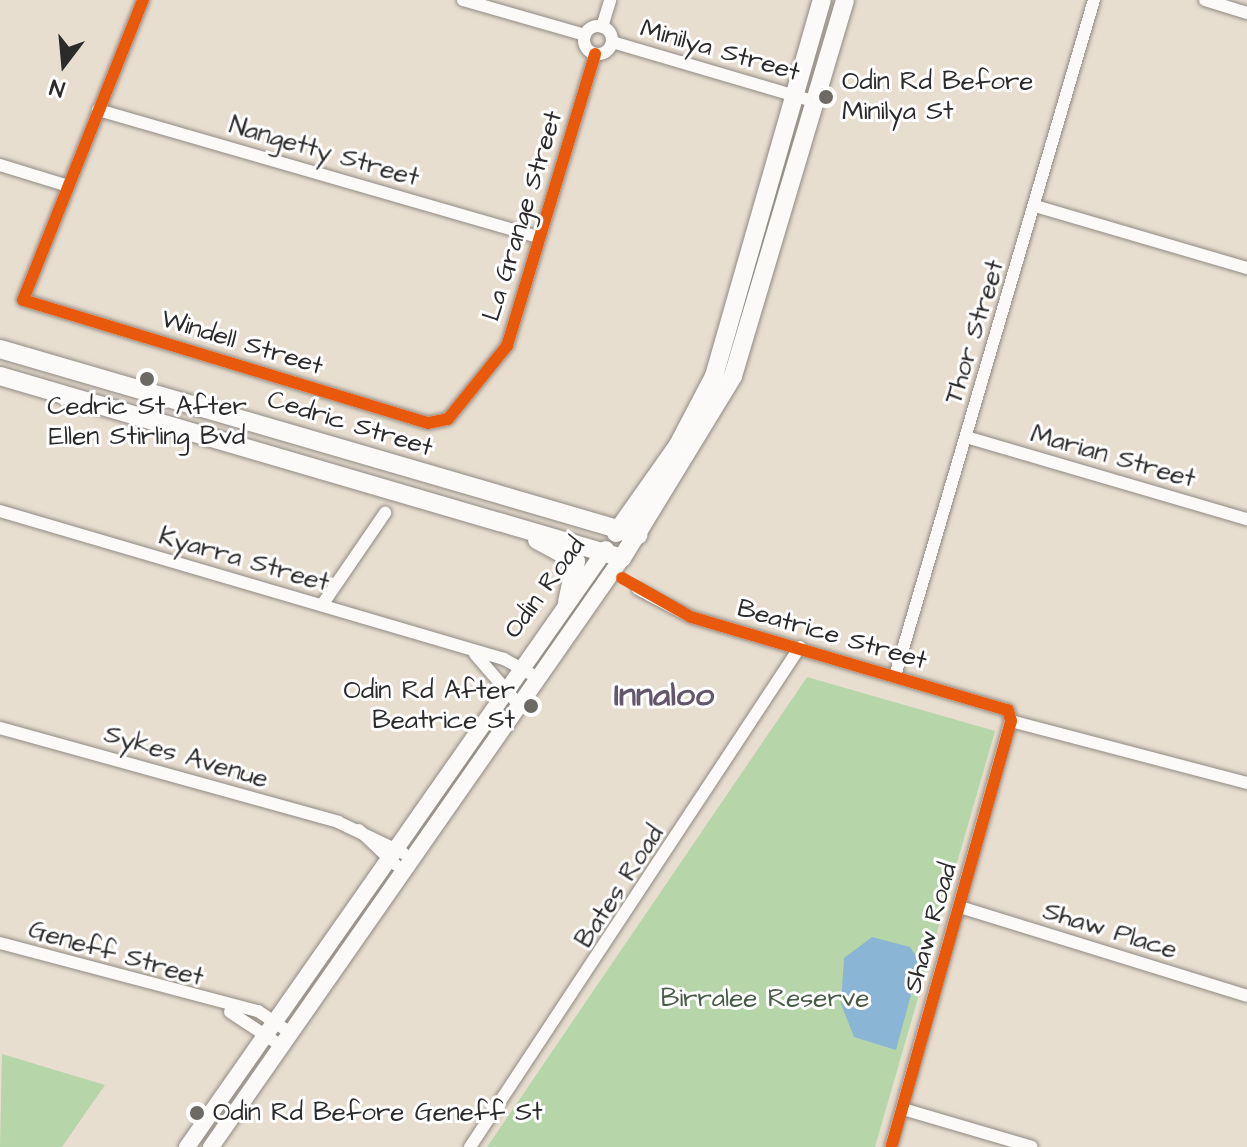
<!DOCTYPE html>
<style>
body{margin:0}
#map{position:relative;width:1247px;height:1147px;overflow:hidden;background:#e8ded0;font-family:"Architects Daughter",sans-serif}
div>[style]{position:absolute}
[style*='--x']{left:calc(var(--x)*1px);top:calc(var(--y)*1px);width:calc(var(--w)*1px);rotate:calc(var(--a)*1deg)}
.green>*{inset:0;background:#b6d6a9}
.water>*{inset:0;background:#8ab5d4}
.roads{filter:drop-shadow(0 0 2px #8f8a83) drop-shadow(0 0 2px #8f8a83)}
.street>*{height:12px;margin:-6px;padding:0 6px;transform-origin:6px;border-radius:6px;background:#fcfaf8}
.street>.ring{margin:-6px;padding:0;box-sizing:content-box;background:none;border:12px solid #fcfaf8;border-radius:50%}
.secondary>*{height:16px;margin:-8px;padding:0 8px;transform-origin:8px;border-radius:8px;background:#fcfaf8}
.primary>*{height:18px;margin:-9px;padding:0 9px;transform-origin:9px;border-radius:9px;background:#fcfaf8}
.cycleway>*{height:12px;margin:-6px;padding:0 6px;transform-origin:6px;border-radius:6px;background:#e8590c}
.dots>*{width:22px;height:22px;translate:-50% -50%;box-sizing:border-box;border:4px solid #fff;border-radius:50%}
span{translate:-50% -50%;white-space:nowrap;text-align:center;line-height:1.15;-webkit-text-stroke:6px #fff;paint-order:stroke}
.street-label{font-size:26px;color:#2b2b2b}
.poi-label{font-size:26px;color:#2b2b2b}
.left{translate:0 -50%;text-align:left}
.right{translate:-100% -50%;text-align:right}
.park-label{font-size:26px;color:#485d47}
.district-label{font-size:34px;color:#64566b;font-weight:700}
.north{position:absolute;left:24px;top:24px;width:80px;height:80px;-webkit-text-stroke:6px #fff;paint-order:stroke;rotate:196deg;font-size:22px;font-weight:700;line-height:32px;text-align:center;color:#2b2b2b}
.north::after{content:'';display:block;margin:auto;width:28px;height:36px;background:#2b2b2b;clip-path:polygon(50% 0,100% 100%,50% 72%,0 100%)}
</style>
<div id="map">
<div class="green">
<div style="clip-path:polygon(807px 677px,995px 731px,875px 1147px,487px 1147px)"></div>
<div style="clip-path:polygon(2px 1054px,105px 1085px,62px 1147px,0 1147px)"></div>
</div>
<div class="water">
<div style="clip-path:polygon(872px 937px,910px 947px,920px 962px,896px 1050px,854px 1037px,841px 1004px,844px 958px)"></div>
</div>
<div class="roads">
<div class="street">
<div style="--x:143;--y:0;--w:323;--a:111.8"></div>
<div style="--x:23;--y:300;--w:423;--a:16.9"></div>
<div style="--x:428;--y:423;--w:20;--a:-11"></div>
<div style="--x:448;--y:419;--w:94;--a:-51.1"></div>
<div style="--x:507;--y:346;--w:305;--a:-73.2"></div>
<div style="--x:463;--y:0;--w:127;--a:16"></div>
<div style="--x:1205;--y:0;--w:44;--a:17.2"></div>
<div class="ring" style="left:584px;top:26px;width:16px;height:16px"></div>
<div style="--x:602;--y:27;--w:28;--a:-73"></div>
<div style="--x:612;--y:42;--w:213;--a:16.4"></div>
<div style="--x:98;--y:110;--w:459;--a:16.1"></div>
<div style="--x:0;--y:165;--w:68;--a:17.1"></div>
<div style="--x:1035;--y:206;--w:221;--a:16.3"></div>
<div style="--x:966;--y:437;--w:293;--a:16.3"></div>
<div style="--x:0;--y:511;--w:525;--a:16.36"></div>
<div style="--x:504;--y:659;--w:39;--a:29"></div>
<div style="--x:638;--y:589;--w:60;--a:27.8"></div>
<div style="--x:691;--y:617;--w:330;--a:16.4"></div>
<div style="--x:1008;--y:710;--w:11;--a:75"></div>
<div style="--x:322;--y:605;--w:112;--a:-55.6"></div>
<div style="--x:475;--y:654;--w:67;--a:49.2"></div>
<div style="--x:895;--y:676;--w:705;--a:-73.6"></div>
<div style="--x:1011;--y:721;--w:244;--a:14.7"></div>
<div style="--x:0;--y:728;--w:351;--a:15.5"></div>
<div style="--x:338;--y:822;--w:72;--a:25.5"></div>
<div style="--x:359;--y:830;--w:50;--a:43.4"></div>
<div style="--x:960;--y:907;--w:300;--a:17.2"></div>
<div style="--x:0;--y:943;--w:267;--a:14.8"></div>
<div style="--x:258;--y:1011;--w:37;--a:34"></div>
<div style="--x:230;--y:1012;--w:60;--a:33.4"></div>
<div style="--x:903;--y:1109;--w:134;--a:16.4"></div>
<div style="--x:470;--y:1147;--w:599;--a:-56.58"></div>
<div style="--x:891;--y:1147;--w:443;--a:-74.3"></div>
</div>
<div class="secondary">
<div style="--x:187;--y:1147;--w:730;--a:-54.98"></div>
<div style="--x:211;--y:1147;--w:718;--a:-55.09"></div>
</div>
<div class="primary">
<div style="--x:0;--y:349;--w:665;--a:16.25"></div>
<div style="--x:0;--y:376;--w:648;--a:16.31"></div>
<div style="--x:622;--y:558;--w:213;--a:-58.6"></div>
<div style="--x:733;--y:376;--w:392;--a:-73.4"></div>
<div style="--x:616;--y:533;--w:108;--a:-54.8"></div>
<div style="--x:678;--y:445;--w:78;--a:-62.4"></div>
<div style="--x:714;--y:376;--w:391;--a:-74"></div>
<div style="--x:537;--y:540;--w:44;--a:28.3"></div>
<div style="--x:576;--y:561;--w:42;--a:102.4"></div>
</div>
</div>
<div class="cycleway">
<div style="--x:143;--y:0;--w:323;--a:111.8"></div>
<div style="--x:23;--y:300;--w:423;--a:16.9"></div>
<div style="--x:428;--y:423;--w:20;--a:-11"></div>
<div style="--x:448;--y:419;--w:94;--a:-51.1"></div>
<div style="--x:507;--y:346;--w:305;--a:-73.2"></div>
<div style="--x:622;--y:578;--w:79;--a:29.5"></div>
<div style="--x:691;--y:617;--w:330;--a:16.4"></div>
<div style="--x:1008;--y:710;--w:11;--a:75"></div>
<div style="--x:1011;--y:721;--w:443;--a:105.7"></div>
</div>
<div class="dots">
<div style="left:826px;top:97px;background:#6d6a65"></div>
<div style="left:147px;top:379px;background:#6d6a65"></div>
<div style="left:531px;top:706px;background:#6d6a65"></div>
<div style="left:197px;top:1113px;background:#6d6a65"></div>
</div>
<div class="street-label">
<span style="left:720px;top:51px;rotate:16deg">Minilya Street</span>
<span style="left:324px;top:152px;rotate:16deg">Nangetty Street</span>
<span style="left:523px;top:216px;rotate:-73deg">La Grange Street</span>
<span style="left:975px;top:332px;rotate:-73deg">Thor Street</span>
<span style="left:242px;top:343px;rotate:17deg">Windell Street</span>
<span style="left:350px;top:424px;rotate:17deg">Cedric Street</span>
<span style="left:1113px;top:457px;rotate:16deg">Marian Street</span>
<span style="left:244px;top:560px;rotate:16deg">Kyarra Street</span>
<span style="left:545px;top:588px;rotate:-54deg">Odin Road</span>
<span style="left:832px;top:635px;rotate:16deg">Beatrice Street</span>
<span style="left:186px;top:757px;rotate:16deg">Sykes Avenue</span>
<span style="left:620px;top:887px;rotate:-57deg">Bates Road</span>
<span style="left:931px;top:928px;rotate:-74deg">Shaw Road</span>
<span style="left:1110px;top:931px;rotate:17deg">Shaw Place</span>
<span style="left:116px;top:954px;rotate:16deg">Geneff Street</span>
</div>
<div class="poi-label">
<span class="left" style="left:842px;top:97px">Odin Rd Before<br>Minilya St</span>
<span style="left:147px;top:422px">Cedric St After<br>Ellen Stirling Bvd</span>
<span class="right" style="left:515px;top:706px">Odin Rd After<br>Beatrice St</span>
<span class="left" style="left:213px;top:1113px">Odin Rd Before Geneff St</span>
</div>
<div class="park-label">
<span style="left:765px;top:999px">Birralee Reserve</span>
</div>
<div class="district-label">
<span style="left:664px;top:696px">Innaloo</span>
</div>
<div class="north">N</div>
</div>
